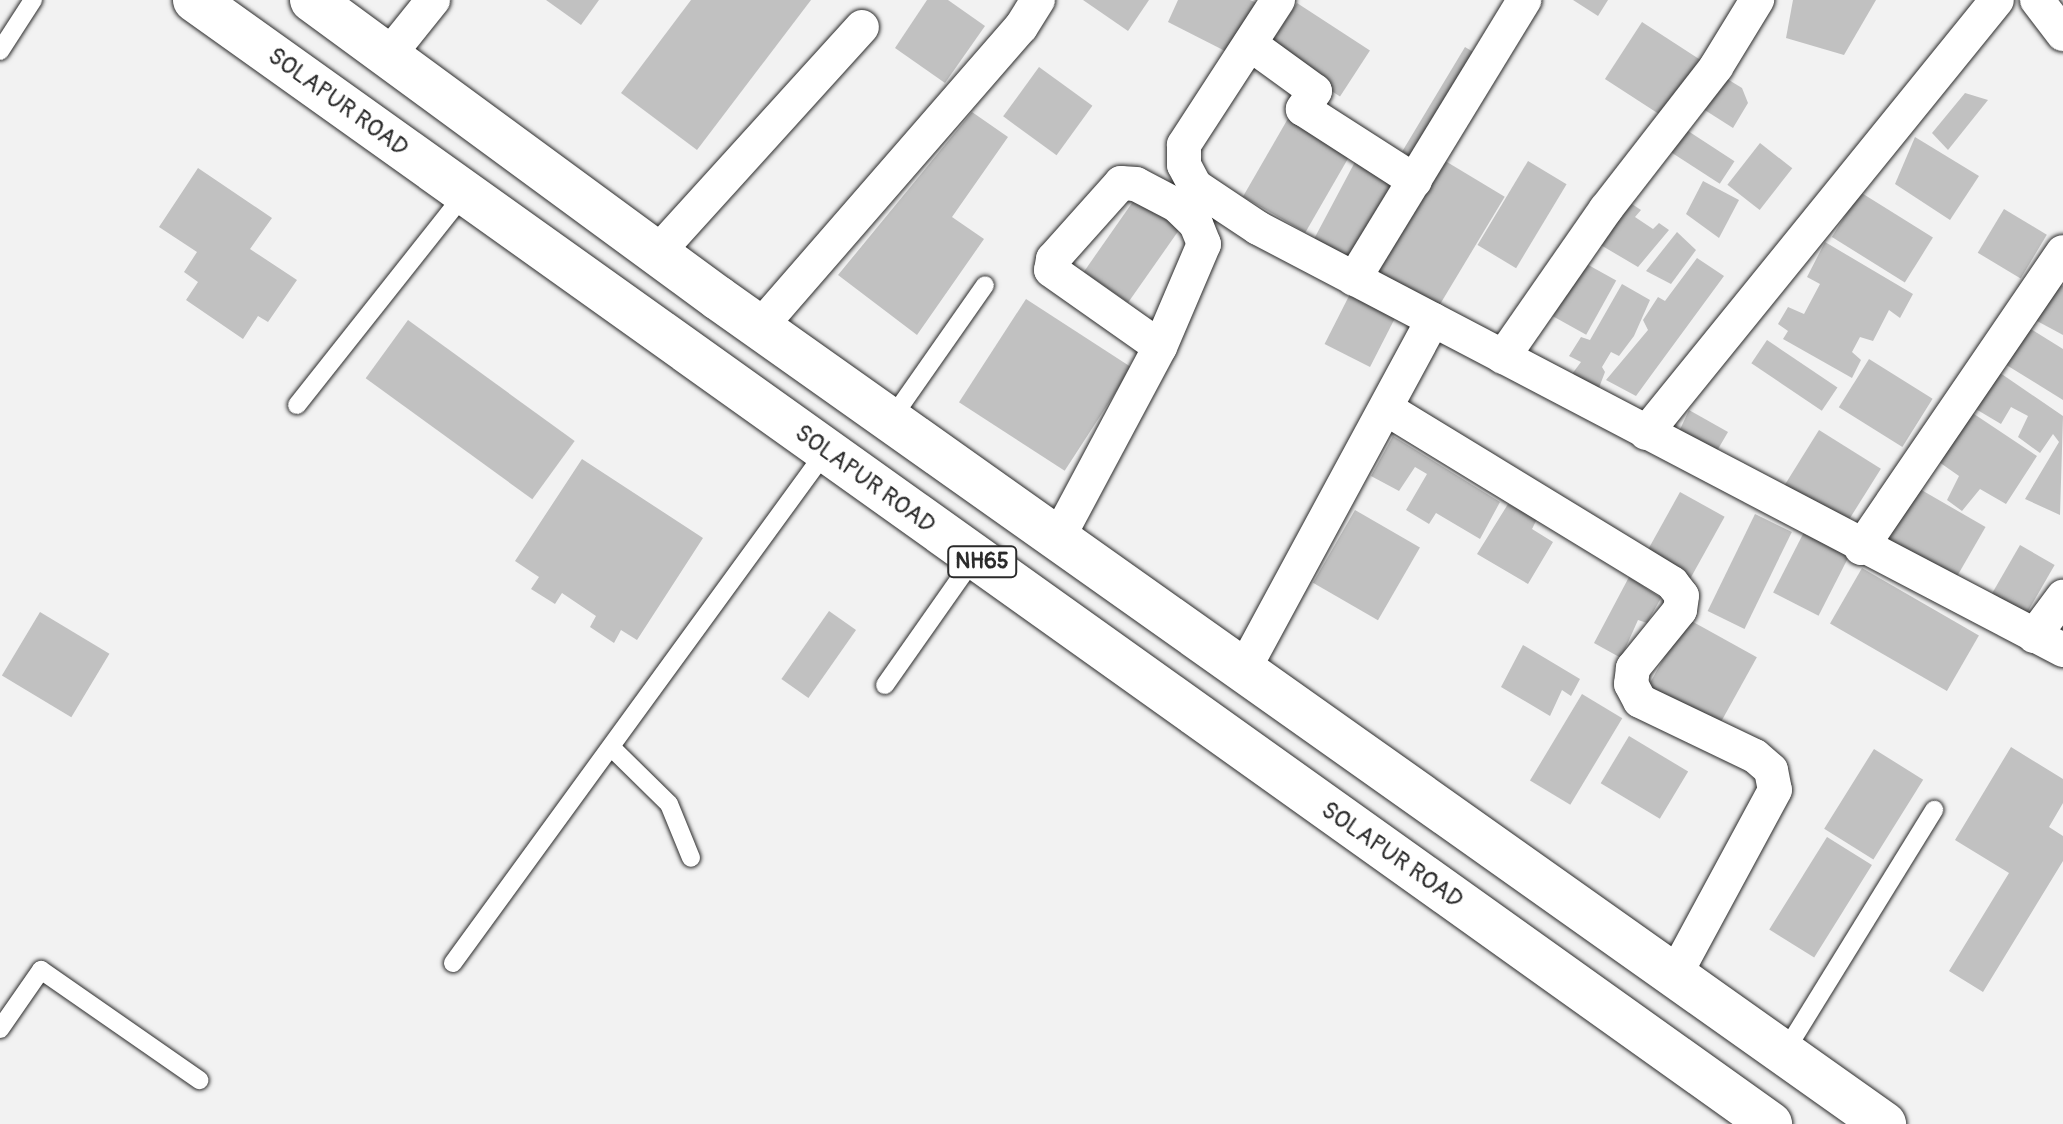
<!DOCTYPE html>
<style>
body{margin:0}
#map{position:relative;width:2063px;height:1124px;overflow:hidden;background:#f2f2f2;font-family:Pangolin,sans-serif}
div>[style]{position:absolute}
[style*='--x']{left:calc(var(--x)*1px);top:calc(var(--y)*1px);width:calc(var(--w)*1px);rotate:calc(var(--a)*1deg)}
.building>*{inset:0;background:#c1c1c1;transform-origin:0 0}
.roads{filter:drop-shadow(0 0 2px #2b2b2b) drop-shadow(0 0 2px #2b2b2b)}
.lane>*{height:18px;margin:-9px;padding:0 9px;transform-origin:9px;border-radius:9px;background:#fff}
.street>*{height:34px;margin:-17px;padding:0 17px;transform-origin:17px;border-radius:17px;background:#fff}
.highway>*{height:44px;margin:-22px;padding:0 22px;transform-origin:22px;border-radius:22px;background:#fff}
span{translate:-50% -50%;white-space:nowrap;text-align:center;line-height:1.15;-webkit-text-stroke:7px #fff;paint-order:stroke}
.shield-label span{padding:2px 6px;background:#fff;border:2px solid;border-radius:6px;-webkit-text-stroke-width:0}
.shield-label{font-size:22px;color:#2b2b2b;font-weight:700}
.street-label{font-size:24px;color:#2b2b2b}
</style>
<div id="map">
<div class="building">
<div style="clip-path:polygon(546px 0,599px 0,581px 25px)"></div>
<div style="clip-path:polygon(691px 0,811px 0,697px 150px,621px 93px)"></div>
<div style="clip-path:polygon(927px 0,948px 0,985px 26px,945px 83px,895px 48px)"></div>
<div style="clip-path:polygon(1083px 0,1149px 0,1128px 31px)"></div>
<div style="clip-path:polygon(1178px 0,1250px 0,1257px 3px,1231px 54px,1168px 22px)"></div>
<div style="clip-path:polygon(1573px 0,1608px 0,1598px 16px)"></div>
<div style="clip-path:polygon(1793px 0,1876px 0,1844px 55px,1786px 38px)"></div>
<div style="left:1297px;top:3px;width:87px;height:55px;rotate:33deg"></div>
<div style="left:1642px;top:22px;width:74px;height:68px;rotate:33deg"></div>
<div style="left:1465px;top:47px;width:26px;height:122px;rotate:31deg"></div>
<div style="left:1039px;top:67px;width:66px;height:61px;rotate:36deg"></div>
<div style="clip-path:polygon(1724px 77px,1742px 88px,1748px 103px,1733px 128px,1700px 107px)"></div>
<div style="clip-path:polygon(1965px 93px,1988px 100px,1948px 150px,1932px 133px)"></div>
<div style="clip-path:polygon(972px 112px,1008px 137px,952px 217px,984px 239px,917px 335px,838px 275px)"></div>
<div style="left:1290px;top:115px;width:72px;height:94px;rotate:30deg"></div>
<div style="left:1685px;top:129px;width:59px;height:27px;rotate:33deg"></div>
<div style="clip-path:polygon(1915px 137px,1979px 176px,1950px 220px,1895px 184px)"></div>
<div style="left:1760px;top:143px;width:41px;height:53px;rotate:38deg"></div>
<div style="left:1437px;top:156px;width:79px;height:141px;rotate:31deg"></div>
<div style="left:1356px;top:160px;width:49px;height:92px;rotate:28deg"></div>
<div style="left:1528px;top:161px;width:45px;height:98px;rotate:31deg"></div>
<div style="clip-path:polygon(198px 168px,272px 218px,250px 249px,297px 280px,268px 322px,258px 316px,243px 339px,186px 300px,198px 282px,184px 272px,197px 252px,159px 227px)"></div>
<div style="clip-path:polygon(1703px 181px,1739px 200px,1719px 238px,1686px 214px)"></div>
<div style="left:1860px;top:192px;width:86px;height:53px;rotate:32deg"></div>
<div style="left:1139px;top:193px;width:54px;height:96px;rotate:35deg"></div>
<div style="clip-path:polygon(1629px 202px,1641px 210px,1635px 217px,1653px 229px,1659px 223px,1669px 230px,1638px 267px,1599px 244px)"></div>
<div style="left:2004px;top:209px;width:50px;height:51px;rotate:31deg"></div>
<div style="clip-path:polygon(1677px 232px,1696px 250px,1671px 284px,1646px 271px)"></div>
<div style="clip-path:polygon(1825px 242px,1913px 294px,1900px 318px,1889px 310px,1873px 341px,1860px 337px,1852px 352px,1861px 360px,1852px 378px,1783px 339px,1788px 331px,1778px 324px,1788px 307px,1804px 314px,1820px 284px,1807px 277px)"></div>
<div style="clip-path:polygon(1697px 258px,1724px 276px,1652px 374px,1636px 396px,1606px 380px,1648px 330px,1643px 320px,1658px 297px,1665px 301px)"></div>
<div style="left:1583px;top:262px;width:38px;height:62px;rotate:29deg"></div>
<div style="clip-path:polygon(2049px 277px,2063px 286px,2063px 335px,2024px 314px)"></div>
<div style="clip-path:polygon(1622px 284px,1650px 300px,1634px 336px,1619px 356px,1611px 352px,1602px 367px,1605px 372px,1597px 393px,1569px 378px,1581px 362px,1569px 356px,1581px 337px,1590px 340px)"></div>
<div style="left:1350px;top:294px;width:51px;height:56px;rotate:27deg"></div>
<div style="left:1026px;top:299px;width:126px;height:123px;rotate:33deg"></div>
<div style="left:408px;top:320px;width:206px;height:72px;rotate:36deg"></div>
<div style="clip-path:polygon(2018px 321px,2063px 349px,2063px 400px,1995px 358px)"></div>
<div style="left:1767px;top:340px;width:85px;height:28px;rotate:34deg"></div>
<div style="left:1869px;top:359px;width:75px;height:57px;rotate:32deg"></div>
<div style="clip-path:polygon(1990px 366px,2063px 416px,2060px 515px,2025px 499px,2059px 442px,2053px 434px,2040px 453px,2018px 437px,2028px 416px,2011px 407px,2001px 424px,1969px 405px)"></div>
<div style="clip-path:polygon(1689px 410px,1728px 432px,1714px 456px,1676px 438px)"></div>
<div style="clip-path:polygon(1971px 412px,2037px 456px,2006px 504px,1980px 489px,1962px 511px,1947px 500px,1959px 476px,1939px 462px)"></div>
<div style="left:1819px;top:430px;width:73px;height:73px;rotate:32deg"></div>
<div style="clip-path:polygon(1393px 436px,1500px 502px,1480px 539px,1436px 513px,1429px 524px,1406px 510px,1427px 474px,1415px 467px,1399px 491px,1371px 476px)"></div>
<div style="clip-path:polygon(582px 459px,703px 538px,637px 640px,621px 630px,614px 643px,590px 627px,596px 616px,562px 593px,555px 604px,531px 589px,539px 577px,515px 561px)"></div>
<div style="left:1918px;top:488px;width:78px;height:61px;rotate:30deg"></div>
<div style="left:1680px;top:492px;width:51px;height:77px;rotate:29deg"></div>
<div style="clip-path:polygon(1508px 504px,1537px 519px,1532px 529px,1553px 542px,1528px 584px,1477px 554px)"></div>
<div style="left:1355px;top:510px;width:75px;height:84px;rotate:30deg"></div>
<div style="left:1755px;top:514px;width:41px;height:108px;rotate:26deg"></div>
<div style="left:1804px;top:532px;width:51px;height:68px;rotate:27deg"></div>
<div style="left:2020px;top:545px;width:40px;height:60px;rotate:30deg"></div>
<div style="left:1862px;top:568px;width:135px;height:64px;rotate:30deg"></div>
<div style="clip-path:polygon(1629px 577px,1661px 598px,1647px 623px,1638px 620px,1621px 658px,1594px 643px)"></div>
<div style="left:829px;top:611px;width:33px;height:83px;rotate:35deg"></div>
<div style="left:40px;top:612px;width:81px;height:74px;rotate:31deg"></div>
<div style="left:1686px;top:618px;width:81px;height:82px;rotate:29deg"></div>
<div style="clip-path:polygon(1523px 645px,1580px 679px,1571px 696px,1562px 690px,1550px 716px,1501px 687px)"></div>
<div style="left:1582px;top:694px;width:47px;height:101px;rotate:31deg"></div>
<div style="left:1629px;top:736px;width:69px;height:55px;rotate:31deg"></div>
<div style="clip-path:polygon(2011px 747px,2063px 779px,2063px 803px,2049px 827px,2063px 836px,2063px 861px,1983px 992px,1949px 971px,2009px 873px,1955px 840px)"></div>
<div style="left:1874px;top:749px;width:58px;height:94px;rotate:32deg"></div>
<div style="left:1827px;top:837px;width:53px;height:109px;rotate:32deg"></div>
</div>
<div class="roads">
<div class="lane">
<div style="--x:0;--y:51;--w:61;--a:-57.1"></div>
<div style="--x:297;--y:405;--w:270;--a:-51.6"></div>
<div style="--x:892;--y:418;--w:162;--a:-55"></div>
<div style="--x:885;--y:685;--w:156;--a:-54.9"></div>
<div style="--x:611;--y:747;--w:81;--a:44.5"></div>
<div style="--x:669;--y:804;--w:58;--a:67.8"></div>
<div style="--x:453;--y:963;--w:633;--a:-53.93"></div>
<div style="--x:0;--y:1029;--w:72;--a:-55.2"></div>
<div style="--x:41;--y:970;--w:193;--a:34.8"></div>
<div style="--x:1784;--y:1053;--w:286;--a:-58.3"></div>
</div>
<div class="street">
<div style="--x:1278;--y:0;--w:173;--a:123"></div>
<div style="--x:1184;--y:145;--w:20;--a:90"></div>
<div style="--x:1184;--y:165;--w:24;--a:62"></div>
<div style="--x:1195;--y:186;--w:76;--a:33.7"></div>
<div style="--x:1258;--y:228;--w:909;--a:27.66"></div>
<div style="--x:2037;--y:0;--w:43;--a:52.6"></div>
<div style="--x:1250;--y:44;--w:80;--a:35.9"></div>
<div style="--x:1315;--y:91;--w:22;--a:124"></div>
<div style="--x:1303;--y:109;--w:133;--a:32.7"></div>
<div style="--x:388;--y:56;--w:72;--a:-51.2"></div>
<div style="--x:657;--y:253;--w:305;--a:-47.8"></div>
<div style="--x:1354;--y:279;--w:327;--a:-58.6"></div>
<div style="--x:760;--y:327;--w:398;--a:-49"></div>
<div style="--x:1021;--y:27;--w:32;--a:-58"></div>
<div style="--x:1503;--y:357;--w:180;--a:-55.2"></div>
<div style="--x:1606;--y:209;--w:180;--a:-52.2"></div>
<div style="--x:1716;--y:67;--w:79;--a:-58.5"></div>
<div style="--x:1387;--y:409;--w:334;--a:31.4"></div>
<div style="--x:1672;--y:583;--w:16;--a:52"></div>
<div style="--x:1682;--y:596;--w:14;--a:98"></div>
<div style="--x:1680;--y:610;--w:75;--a:129"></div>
<div style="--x:1633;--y:668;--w:16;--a:97"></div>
<div style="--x:1631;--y:684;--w:19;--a:62"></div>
<div style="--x:1640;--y:701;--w:127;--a:25.6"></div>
<div style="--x:1755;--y:756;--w:21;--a:41"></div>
<div style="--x:1771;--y:770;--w:20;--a:79"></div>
<div style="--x:1775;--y:790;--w:210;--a:118.4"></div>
<div style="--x:1646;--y:433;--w:557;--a:-50.97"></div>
<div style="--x:1059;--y:536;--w:214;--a:-61.9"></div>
<div style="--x:1160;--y:347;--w:112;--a:-66.9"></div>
<div style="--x:1204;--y:244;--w:22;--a:-112"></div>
<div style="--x:1196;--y:224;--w:28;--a:-136"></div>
<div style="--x:1176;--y:205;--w:45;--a:-152.3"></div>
<div style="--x:1136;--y:184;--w:15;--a:-176"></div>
<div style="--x:1121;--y:183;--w:102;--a:131.8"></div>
<div style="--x:1053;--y:259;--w:11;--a:100"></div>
<div style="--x:1051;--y:270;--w:133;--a:35.2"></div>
<div style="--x:1861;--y:548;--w:358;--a:-55.7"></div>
<div style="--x:2034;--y:636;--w:49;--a:-53.4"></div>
<div style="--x:1244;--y:669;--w:397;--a:-61.6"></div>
</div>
<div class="highway">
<div style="--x:195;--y:0;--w:1935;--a:35.51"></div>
<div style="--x:312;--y:0;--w:504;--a:36.28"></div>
<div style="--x:718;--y:298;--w:1429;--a:35.31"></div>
</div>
</div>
<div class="shield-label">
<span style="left:982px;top:562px">NH65</span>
</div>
<div class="street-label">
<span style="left:338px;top:102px;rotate:36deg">SOLAPUR ROAD</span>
<span style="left:865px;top:479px;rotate:36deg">SOLAPUR ROAD</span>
<span style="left:1392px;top:855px;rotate:35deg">SOLAPUR ROAD</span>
</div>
</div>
